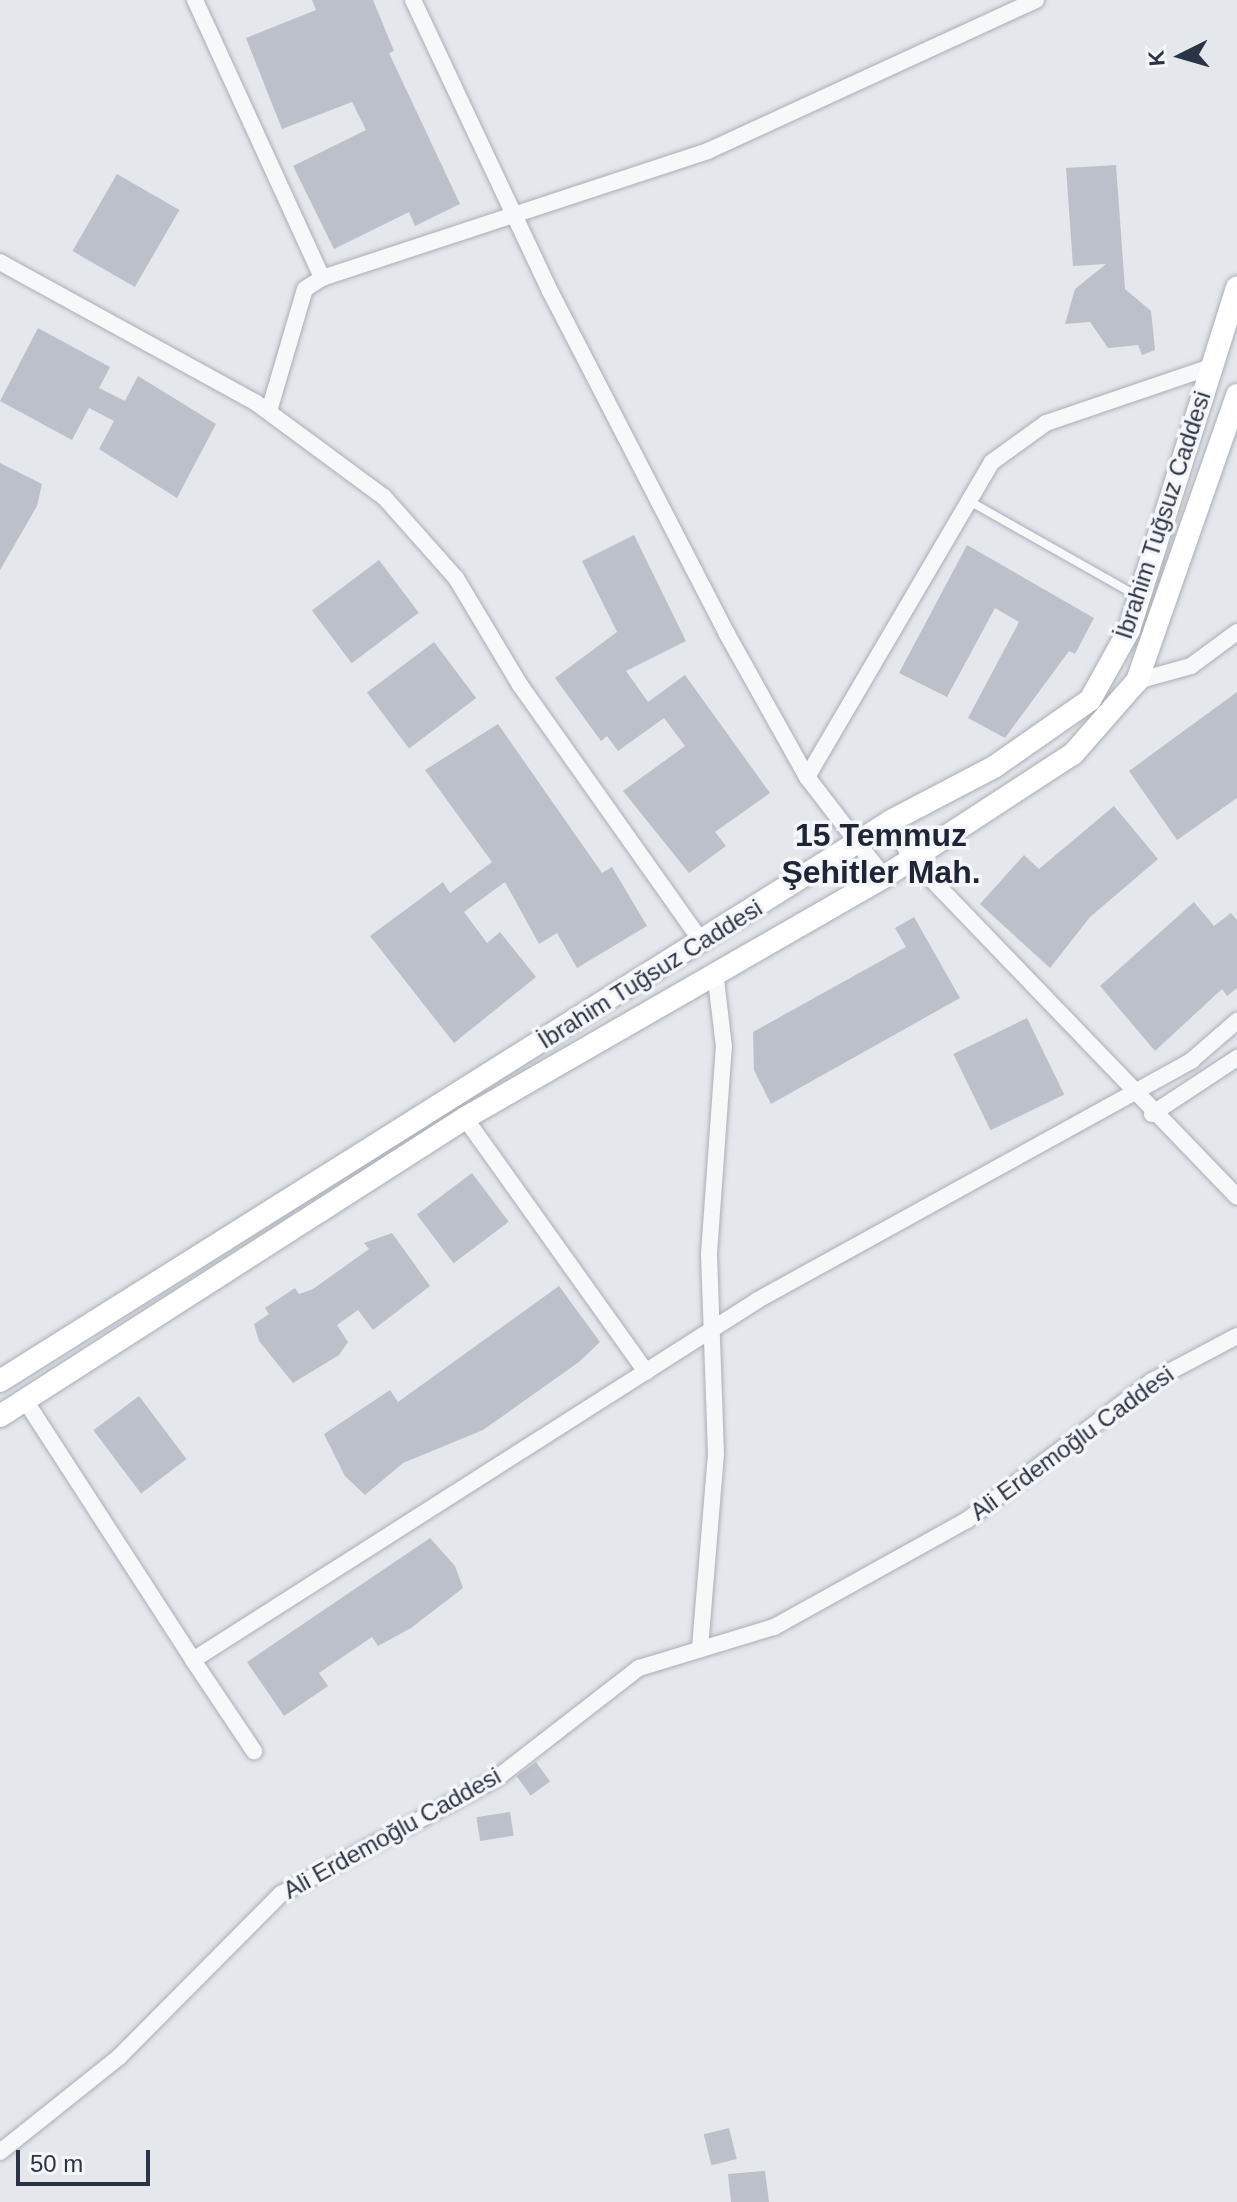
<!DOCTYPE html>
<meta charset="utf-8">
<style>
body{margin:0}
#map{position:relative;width:1237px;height:2202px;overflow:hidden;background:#e4e7ec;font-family:Helvetica,sans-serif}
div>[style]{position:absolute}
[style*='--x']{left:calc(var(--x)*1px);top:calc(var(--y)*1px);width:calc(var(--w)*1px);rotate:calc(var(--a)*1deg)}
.building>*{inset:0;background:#bbc0ca;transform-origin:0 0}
.roads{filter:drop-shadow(0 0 2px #a9aeb7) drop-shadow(0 0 2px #a9aeb7)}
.lane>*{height:8px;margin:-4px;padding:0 4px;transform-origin:4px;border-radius:4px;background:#f7f8fa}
.street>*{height:16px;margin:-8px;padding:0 8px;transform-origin:8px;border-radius:8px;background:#f7f8fa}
.secondary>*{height:22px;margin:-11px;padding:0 11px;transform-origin:11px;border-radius:11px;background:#fff}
span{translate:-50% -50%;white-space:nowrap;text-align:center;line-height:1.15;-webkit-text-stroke:7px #f4f6f9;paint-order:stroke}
.street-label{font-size:24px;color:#2b3445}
.district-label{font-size:32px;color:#1d2536;font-weight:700}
.north{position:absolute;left:1141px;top:16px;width:80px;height:80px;-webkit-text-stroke:6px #f4f6f9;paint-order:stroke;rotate:265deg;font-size:22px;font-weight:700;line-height:32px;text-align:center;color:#2b3445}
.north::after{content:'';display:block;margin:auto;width:28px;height:36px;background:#2b3445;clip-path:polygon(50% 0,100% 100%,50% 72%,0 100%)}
.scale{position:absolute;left:16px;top:2150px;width:134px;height:36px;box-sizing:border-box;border:4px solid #2b3445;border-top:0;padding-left:10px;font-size:24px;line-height:28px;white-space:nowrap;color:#2b3445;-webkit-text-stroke:6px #f4f6f9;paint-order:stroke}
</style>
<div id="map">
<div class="building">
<div style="clip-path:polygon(312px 0,373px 0,394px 51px,389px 53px,460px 204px,415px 226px,409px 212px,334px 249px,293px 166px,366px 130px,352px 102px,282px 129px,246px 38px,316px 10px)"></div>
<div style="clip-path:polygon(1116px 165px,1125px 289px,1151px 311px,1155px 350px,1142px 355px,1138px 345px,1108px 348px,1090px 322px,1065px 324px,1075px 289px,1106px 264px,1073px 266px,1066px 168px)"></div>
<div style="left:117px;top:174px;width:72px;height:89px;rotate:30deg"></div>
<div style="clip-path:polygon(38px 328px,110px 367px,99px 388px,125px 401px,138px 376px,216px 424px,177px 498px,99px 449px,114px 421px,89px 408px,72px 440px,0 401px)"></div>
<div style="clip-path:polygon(0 463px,42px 484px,37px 506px,0 570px)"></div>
<div style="clip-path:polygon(634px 535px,686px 641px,626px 671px,648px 702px,685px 675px,770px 793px,715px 832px,726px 846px,689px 873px,623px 791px,685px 746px,664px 718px,618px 751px,607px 736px,601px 741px,555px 678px,617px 632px,582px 561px)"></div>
<div style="clip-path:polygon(967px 545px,1094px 618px,1075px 654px,1069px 651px,1005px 738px,968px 718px,1019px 622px,995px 608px,947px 697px,899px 673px)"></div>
<div style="left:379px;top:560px;width:66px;height:84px;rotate:53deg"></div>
<div style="left:434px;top:642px;width:70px;height:84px;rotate:53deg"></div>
<div style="clip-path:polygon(1237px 692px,1237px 798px,1177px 840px,1129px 771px)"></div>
<div style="clip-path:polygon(498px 724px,602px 873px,612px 867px,647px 926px,577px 968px,557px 933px,539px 944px,505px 882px,464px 912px,487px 943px,500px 932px,536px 977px,454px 1043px,370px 936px,443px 882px,450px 893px,492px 862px,425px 770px)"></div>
<div style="clip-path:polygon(1114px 806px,1158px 859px,1090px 917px,1050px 968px,980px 904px,1024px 855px,1039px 869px)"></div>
<div style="clip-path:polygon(1194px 902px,1214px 926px,1231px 913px,1237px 920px,1237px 988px,1227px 996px,1222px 989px,1155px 1051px,1100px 986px)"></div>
<div style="clip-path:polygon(914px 917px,960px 998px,771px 1104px,754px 1070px,753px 1032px,906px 947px,895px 928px)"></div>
<div style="left:1027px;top:1018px;width:85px;height:82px;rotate:64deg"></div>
<div style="left:472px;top:1173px;width:61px;height:69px;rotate:53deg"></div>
<div style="clip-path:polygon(392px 1233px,430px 1286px,373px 1330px,358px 1310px,337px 1325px,348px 1342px,339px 1355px,293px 1383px,259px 1341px,254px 1324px,269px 1314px,265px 1308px,295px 1288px,299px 1294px,313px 1289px,369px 1249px,364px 1243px)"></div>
<div style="clip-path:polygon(559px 1286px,600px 1342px,579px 1362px,483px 1430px,403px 1463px,365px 1495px,345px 1476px,324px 1434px,390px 1390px,398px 1402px)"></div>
<div style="left:139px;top:1396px;width:79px;height:57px;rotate:53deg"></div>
<div style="clip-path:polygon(430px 1538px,455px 1566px,463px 1588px,411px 1628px,378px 1646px,372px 1637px,319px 1673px,328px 1686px,284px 1716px,247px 1662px)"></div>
<div style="left:536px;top:1762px;width:24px;height:24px;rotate:54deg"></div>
<div style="left:510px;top:1812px;width:24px;height:34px;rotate:81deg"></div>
<div style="left:729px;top:2128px;width:32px;height:26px;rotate:76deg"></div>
<div style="clip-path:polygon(765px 2171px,769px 2202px,731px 2202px,728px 2174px)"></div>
</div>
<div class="roads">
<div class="lane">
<div style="--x:971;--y:502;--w:191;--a:29.5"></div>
</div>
<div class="street">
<div style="--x:195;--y:0;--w:306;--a:65.4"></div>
<div style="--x:413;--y:0;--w:322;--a:64.8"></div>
<div style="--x:550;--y:291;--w:386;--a:62.7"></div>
<div style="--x:727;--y:634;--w:164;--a:60.8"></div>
<div style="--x:807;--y:777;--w:126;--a:52.4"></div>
<div style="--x:0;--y:262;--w:291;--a:28.8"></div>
<div style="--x:255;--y:402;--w:160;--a:36.4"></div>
<div style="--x:384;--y:497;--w:108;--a:48.4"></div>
<div style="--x:456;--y:578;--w:125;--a:59.1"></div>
<div style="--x:520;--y:685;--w:315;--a:54.7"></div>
<div style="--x:269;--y:411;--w:127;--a:-73.6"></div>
<div style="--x:305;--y:289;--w:20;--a:-33"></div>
<div style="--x:322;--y:278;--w:406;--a:-18.2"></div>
<div style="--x:708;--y:151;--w:361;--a:-24.7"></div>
<div style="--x:1137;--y:681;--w:56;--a:-15.5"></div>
<div style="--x:1191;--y:666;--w:57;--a:-36.5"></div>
<div style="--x:807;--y:777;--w:365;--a:-59.6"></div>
<div style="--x:992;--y:462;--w:67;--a:-35.8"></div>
<div style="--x:1046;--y:423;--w:176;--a:-18.8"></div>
<div style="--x:891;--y:821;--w:42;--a:61.6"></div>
<div style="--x:911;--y:858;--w:470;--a:46.1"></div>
<div style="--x:1152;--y:1114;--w:102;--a:-33.4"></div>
<div style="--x:465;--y:1118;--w:312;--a:54.5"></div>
<div style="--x:25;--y:1400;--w:310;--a:57.1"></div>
<div style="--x:193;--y:1660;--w:670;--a:-32.5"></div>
<div style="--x:758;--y:1300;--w:496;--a:-28.9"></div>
<div style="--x:1192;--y:1060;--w:60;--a:-40.9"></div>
<div style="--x:700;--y:1648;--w:195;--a:-85.3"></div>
<div style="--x:716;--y:1454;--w:200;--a:-92"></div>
<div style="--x:709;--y:1254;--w:208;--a:-85.9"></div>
<div style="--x:724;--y:1047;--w:76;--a:-96.8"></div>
<div style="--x:193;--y:1660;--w:110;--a:56.2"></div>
<div style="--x:0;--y:2152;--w:152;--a:-38.6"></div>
<div style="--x:119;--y:2057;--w:230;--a:-45.2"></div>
<div style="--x:281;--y:1894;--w:245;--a:-28.2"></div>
<div style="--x:497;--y:1778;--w:180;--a:-37.8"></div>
<div style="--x:639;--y:1668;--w:141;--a:-16.9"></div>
<div style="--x:774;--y:1627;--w:221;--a:-29"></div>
<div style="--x:967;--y:1520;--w:231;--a:-36.9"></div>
<div style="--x:1152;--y:1381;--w:96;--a:-27.9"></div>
</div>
<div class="secondary">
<div style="--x:0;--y:1381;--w:1052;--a:-32.15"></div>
<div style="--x:891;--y:821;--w:116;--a:-27.7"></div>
<div style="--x:994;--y:767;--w:117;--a:-34.9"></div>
<div style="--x:1090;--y:700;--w:80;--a:-60.9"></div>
<div style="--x:1129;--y:630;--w:359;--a:-72.5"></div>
<div style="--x:0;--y:1416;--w:552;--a:-32.65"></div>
<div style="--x:465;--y:1118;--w:483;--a:-29.9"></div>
<div style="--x:884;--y:877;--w:225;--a:-33.1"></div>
<div style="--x:1073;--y:754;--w:97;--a:-48.8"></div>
<div style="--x:1137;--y:681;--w:303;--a:-70.7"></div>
</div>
</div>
<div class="street-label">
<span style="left:1163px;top:515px;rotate:-72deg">İbrahim Tuğsuz Caddesi</span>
<span style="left:650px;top:974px;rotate:-32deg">İbrahim Tuğsuz Caddesi</span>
<span style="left:1072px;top:1443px;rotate:-36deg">Ali Erdemoğlu Caddesi</span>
<span style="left:392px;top:1833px;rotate:-29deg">Ali Erdemoğlu Caddesi</span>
</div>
<div class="district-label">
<span style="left:881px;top:854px">15 Temmuz<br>Şehitler Mah.</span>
</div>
<div class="north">K</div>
<div class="scale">50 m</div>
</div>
